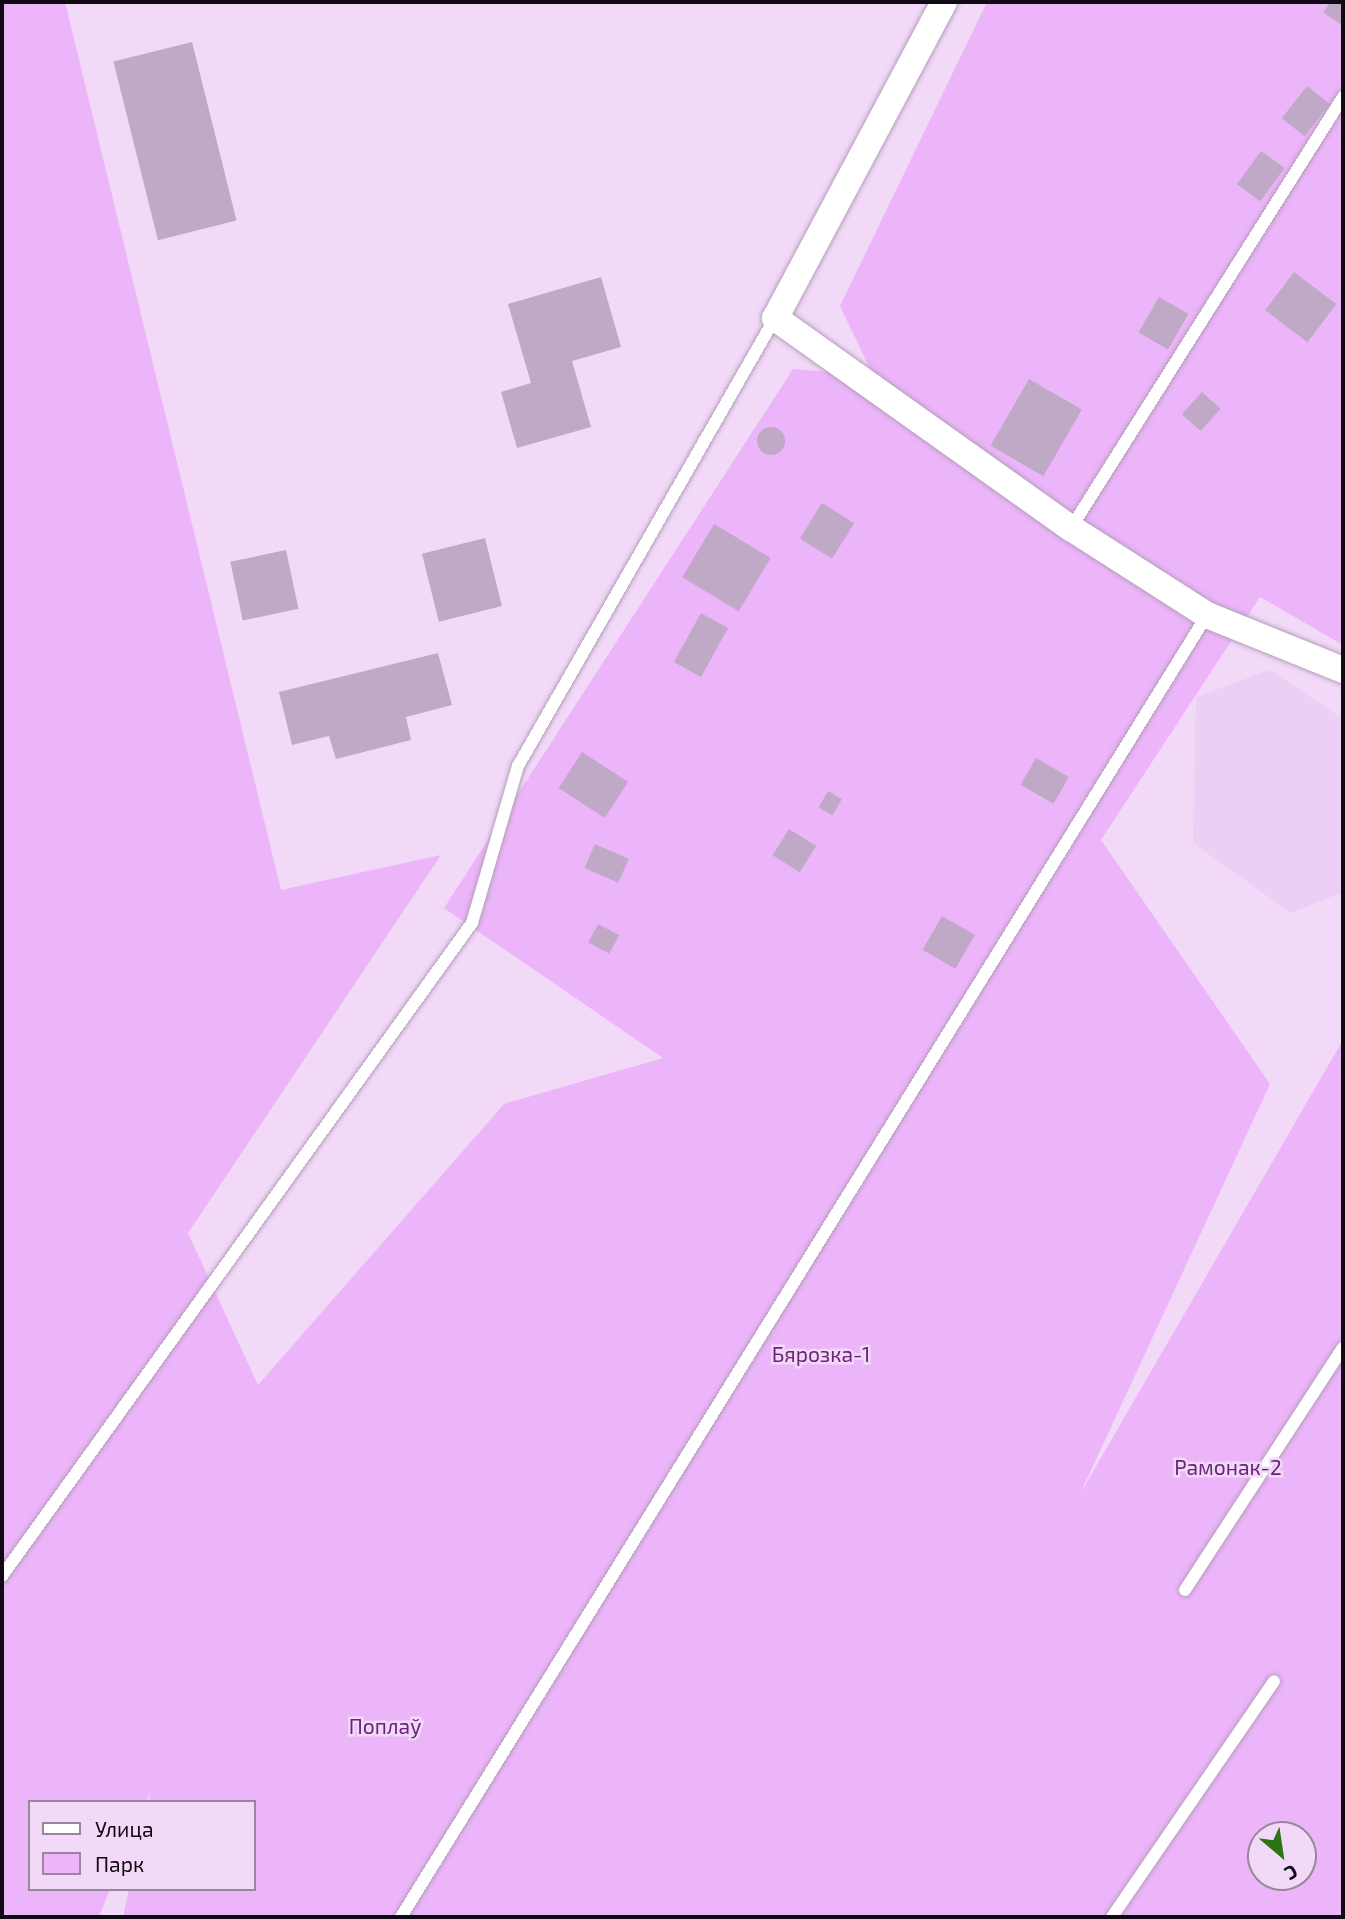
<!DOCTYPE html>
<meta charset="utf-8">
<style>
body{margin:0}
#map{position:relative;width:1345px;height:1919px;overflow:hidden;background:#f2d9f8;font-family:"Exo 2",sans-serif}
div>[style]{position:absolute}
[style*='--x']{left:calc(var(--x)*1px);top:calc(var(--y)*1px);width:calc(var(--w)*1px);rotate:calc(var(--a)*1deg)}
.built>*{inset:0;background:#edcff5}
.green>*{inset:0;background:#ecb5fa}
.building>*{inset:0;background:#c0a9c6;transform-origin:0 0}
.round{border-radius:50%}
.roads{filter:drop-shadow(0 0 2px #b59ebb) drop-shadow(0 0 2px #b59ebb)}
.lane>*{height:12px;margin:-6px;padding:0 6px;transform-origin:6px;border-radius:6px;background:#fff}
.street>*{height:26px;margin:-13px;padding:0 13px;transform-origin:13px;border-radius:13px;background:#fff}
span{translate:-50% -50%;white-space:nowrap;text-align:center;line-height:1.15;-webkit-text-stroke:5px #f2d9f8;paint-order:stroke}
.park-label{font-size:21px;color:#6a2579}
.frame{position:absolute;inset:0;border:4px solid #110913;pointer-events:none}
.legend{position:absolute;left:28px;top:1800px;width:228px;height:91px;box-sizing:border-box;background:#f2d9f8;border:2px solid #98869c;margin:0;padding:9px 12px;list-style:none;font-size:21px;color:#110913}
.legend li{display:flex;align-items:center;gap:14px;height:35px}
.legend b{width:35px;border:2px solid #98869c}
.north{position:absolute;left:1247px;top:1821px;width:70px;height:70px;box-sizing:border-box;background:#f2d9f8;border:2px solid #98869c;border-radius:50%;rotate:151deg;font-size:19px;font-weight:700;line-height:28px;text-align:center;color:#110913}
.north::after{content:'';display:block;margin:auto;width:24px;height:32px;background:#2c7416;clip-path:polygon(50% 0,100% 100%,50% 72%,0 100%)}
</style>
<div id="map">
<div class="built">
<div style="clip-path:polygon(1270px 670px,1343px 719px,1343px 892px,1291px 913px,1193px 843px,1196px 697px)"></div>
</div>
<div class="green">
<div style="clip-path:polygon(evenodd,2px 2px,65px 2px,281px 890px,441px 855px,188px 1233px,258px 1385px,504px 1104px,663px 1058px,444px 908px,793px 369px,873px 375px,840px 306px,987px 2px,1343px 2px,1343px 645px,1260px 597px,1101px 840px,1270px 1084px,1080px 1494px,1343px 1040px,1343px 1917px,123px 1917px,129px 1889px,254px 1889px,254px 1802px,149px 1802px,150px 1793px,146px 1802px,30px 1802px,30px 1889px,110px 1889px,99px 1917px,2px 1917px,2px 2px,1261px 1835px,1303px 1835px,1303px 1877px,1261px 1877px,1261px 1835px)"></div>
</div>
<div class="building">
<div style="clip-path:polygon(1331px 2px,1343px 2px,1343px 26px,1323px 12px)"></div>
<div style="left:192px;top:42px;width:184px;height:81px;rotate:76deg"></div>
<div style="left:1307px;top:86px;width:29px;height:41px;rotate:38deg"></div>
<div style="left:1261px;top:151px;width:29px;height:41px;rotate:36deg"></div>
<div style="left:1294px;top:272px;width:53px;height:48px;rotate:37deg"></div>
<div style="clip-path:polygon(601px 277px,621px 347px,572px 361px,591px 427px,517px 448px,501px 392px,531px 383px,508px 304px)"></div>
<div style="left:1159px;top:297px;width:34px;height:41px;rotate:30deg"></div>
<div style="left:1029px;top:379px;width:61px;height:77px;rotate:30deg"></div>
<div style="left:1202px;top:392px;width:25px;height:30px;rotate:42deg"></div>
<div class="round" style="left:757px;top:427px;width:28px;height:28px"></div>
<div style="left:822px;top:503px;width:38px;height:42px;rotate:32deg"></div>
<div style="left:714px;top:524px;width:66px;height:62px;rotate:31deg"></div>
<div style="left:485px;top:538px;width:70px;height:65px;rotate:76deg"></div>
<div style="left:286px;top:550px;width:60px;height:57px;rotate:78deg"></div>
<div style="left:701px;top:613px;width:31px;height:56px;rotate:29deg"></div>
<div style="clip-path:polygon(438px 653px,452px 705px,406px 717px,411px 740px,336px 759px,329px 736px,292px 745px,279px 692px)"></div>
<div style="left:582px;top:752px;width:55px;height:43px;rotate:33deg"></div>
<div style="left:1036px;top:758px;width:38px;height:31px;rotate:30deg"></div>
<div style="left:828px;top:791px;width:16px;height:19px;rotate:30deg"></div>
<div style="left:789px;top:829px;width:32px;height:31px;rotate:32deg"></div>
<div style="left:595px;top:844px;width:37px;height:26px;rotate:24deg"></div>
<div style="left:942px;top:916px;width:38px;height:39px;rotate:30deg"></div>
<div style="left:598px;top:924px;width:24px;height:21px;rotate:28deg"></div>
</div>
<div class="roads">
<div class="lane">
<div style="--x:1071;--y:528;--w:510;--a:-57.74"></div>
<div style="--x:2;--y:1576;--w:805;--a:-54.26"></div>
<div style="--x:472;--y:923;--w:164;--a:-73.7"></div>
<div style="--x:518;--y:766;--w:516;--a:-60.16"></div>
<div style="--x:1185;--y:1590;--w:289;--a:-56.9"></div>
<div style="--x:401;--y:1917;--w:1531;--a:-58.24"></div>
<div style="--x:1112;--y:1917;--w:286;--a:-55.5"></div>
</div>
<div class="street">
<div style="--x:944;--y:2;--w:358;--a:118.1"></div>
<div style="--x:775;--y:318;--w:363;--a:35.4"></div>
<div style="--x:1071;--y:528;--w:161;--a:32.6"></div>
<div style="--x:1207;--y:615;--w:147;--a:22"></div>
</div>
</div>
<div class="park-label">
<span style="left:821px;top:1354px">Бярозка-1</span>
<span style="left:1228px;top:1467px">Рамонак-2</span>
<span style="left:385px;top:1726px">Поплаў</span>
</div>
<div class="frame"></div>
<ul class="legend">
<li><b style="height:9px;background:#fff"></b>Улица</li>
<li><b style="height:19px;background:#ecb5fa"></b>Парк</li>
</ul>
<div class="north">С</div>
</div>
